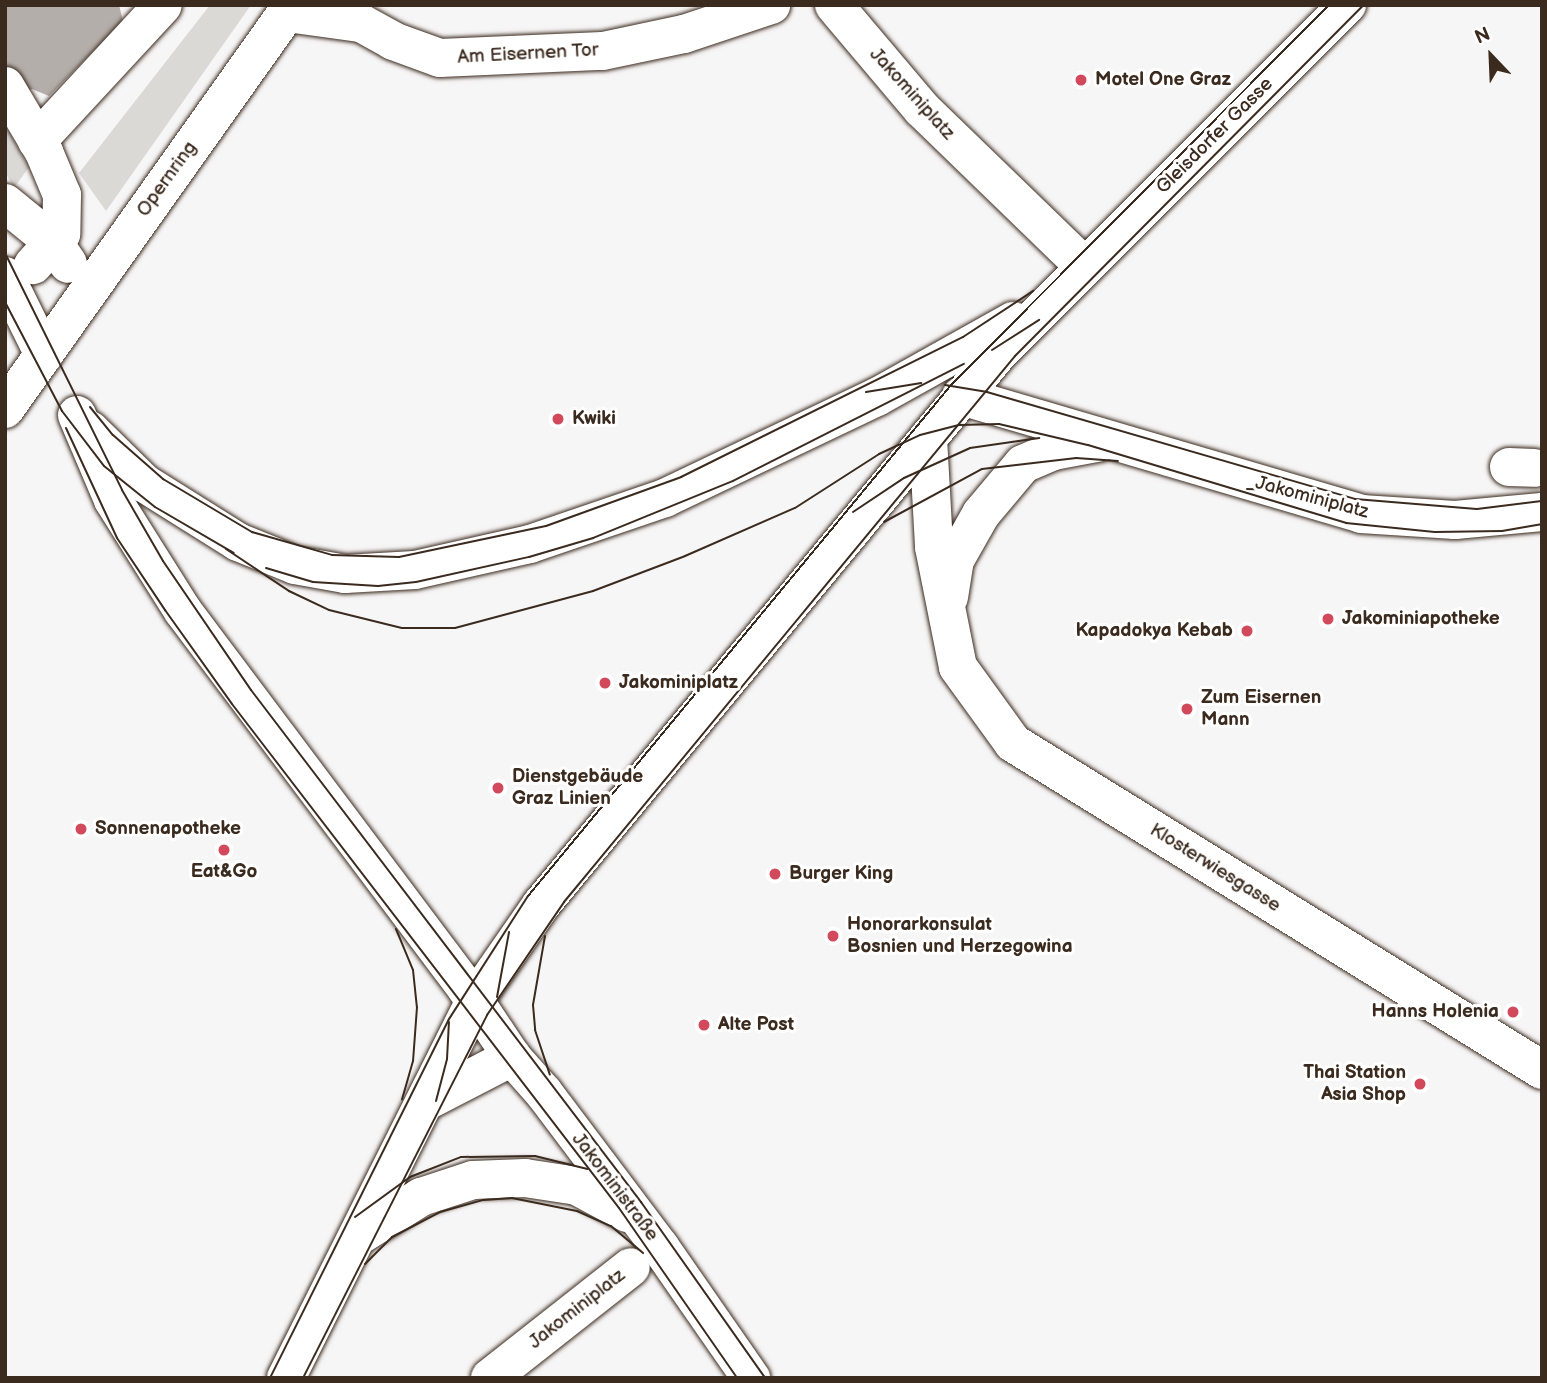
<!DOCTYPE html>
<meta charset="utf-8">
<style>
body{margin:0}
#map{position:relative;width:1547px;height:1383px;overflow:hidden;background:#f7f6f6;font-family:"Balsamiq Sans",sans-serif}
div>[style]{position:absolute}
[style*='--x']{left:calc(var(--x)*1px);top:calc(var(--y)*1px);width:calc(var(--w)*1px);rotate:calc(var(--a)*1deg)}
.green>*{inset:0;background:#dbd9d6}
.water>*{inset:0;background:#b4aeaa}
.roads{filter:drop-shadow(0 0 2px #3b2a1e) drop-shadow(0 0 2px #3b2a1e)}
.street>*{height:38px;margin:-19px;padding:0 19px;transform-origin:19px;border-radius:19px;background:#fff}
.primary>*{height:38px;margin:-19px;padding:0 19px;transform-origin:19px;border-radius:19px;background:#fff}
.tram>*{height:2px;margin:-1px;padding:0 1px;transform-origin:1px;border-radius:1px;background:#3b2a1e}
.dots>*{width:19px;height:19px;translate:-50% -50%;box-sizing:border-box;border:4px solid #fff;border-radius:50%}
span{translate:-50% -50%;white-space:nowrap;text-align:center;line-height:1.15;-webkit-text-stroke:6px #fff;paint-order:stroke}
.street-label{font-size:19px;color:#3b2a1e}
.poi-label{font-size:19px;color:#3b2a1e;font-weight:700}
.left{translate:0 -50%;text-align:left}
.right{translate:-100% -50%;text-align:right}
.frame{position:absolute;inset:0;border:7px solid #3b2a1e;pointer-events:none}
.north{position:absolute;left:1456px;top:21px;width:70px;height:70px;-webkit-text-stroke:5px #fff;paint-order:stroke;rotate:337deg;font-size:19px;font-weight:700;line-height:28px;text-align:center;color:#3b2a1e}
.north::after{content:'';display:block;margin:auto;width:24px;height:32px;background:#3b2a1e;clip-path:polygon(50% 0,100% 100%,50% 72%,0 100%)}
</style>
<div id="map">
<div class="green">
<div style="clip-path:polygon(210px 5px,251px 5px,106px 211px,79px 173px)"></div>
<div style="clip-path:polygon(5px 125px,29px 167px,14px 188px,5px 172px)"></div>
</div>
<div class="water">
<div style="clip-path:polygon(5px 5px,119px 5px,123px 21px,49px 96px,32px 89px,22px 93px,5px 63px)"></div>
</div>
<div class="roads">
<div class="street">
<div style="--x:834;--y:5;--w:136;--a:49.8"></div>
<div style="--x:922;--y:109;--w:226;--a:44.1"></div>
<div style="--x:287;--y:13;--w:75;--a:7.7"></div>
<div style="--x:361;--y:23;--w:37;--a:29"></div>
<div style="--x:393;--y:41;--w:50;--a:19.9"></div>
<div style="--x:440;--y:58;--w:163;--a:-2.5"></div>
<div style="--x:603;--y:51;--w:83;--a:-11.9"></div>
<div style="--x:684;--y:34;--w:92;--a:-18.4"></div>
<div style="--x:5;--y:86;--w:77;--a:59.4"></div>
<div style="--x:44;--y:152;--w:47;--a:67.3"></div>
<div style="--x:62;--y:195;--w:39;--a:91"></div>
<div style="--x:61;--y:234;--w:42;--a:132.1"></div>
<div style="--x:37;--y:141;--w:185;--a:-47.2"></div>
<div style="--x:5;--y:203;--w:63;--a:39.2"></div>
<div style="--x:54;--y:243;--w:25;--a:56"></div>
<div style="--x:5;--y:276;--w:88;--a:63.7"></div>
<div style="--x:961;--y:396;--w:417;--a:16.4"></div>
<div style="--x:1361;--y:514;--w:94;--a:3.7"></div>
<div style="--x:1455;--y:520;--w:87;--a:-5.3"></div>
<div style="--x:77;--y:415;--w:92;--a:67"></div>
<div style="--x:113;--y:500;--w:131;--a:57.8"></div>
<div style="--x:183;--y:611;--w:471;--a:53.1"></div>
<div style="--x:466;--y:988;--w:83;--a:56.3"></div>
<div style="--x:512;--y:1057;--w:48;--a:48.4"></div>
<div style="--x:544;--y:1093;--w:193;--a:53"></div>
<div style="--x:660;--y:1247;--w:160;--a:55.2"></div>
<div style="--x:90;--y:430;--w:76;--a:44.5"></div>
<div style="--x:144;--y:483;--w:111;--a:32.1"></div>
<div style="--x:238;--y:542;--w:61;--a:22"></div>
<div style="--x:295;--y:565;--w:51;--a:10.2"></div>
<div style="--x:345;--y:574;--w:70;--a:-3.3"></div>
<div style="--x:415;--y:570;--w:118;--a:-12.7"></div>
<div style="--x:530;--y:544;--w:143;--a:-18.8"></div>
<div style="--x:665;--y:498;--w:235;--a:-25.5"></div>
<div style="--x:877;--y:397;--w:156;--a:-29.2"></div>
<div style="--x:928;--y:438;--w:109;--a:86.8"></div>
<div style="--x:934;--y:547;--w:122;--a:78.7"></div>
<div style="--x:958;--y:667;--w:94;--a:54.1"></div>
<div style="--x:1013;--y:743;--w:622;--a:31.72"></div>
<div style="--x:1509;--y:467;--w:25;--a:2"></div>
<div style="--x:949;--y:597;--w:37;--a:-81"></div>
<div style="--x:955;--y:560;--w:53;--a:-60.5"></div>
<div style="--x:981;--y:514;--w:65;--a:-50"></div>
<div style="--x:1023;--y:464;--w:33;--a:-23"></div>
<div style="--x:1053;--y:451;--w:49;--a:-10.6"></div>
<div style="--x:427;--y:1101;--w:96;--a:-27.4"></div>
<div style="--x:362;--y:1234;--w:70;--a:-32.1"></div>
<div style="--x:421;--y:1197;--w:55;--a:-18.1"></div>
<div style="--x:473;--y:1180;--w:52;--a:-2.2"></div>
<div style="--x:525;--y:1178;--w:53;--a:8.7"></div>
<div style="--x:577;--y:1186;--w:57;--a:28.4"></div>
<div style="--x:286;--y:1378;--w:423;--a:-63.4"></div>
<div style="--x:475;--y:1000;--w:116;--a:-55.2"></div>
<div style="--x:541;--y:905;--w:714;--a:-50.34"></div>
<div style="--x:997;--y:355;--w:495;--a:-45"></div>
<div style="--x:490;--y:1378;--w:179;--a:-38.2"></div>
</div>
<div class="primary">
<div style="--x:5;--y:409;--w:496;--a:-54.6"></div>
</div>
</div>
<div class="tram">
<div style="--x:5;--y:253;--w:264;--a:63.7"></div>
<div style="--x:122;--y:490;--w:82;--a:60"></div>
<div style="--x:163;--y:561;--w:156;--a:55.7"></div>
<div style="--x:251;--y:690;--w:644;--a:52.7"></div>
<div style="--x:641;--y:1202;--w:215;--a:54.8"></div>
<div style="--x:5;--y:302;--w:123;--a:62.4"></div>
<div style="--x:62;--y:411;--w:69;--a:52.6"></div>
<div style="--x:104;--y:466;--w:65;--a:38.8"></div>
<div style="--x:155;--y:507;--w:91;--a:30.2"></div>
<div style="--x:992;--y:350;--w:56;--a:-32.6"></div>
<div style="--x:945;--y:385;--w:43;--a:9.5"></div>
<div style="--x:987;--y:392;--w:383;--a:16.2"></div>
<div style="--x:1355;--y:499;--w:122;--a:4.7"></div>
<div style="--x:1477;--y:509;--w:65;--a:-7"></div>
<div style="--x:866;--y:392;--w:56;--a:-9.3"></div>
<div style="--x:90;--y:407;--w:36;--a:51"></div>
<div style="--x:113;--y:435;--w:67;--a:41.3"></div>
<div style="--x:163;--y:479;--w:104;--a:30.8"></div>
<div style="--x:252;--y:532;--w:83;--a:16"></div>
<div style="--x:332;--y:555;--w:67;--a:1.7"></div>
<div style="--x:399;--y:557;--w:150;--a:-11.9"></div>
<div style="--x:546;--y:526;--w:144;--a:-19.9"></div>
<div style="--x:681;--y:477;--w:315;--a:-26.4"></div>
<div style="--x:963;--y:337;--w:84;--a:-33.3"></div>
<div style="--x:66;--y:428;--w:121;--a:65.1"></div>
<div style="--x:117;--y:538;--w:87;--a:56.3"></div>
<div style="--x:165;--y:610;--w:115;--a:54.5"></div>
<div style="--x:232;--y:704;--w:635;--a:52.48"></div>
<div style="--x:619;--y:1208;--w:207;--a:55.2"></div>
<div style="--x:1247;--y:489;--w:27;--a:2"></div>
<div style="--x:853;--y:512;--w:61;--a:-33.7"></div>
<div style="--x:904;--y:478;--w:72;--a:-24.4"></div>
<div style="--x:970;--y:448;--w:70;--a:-8.2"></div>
<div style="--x:884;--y:522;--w:111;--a:-28.4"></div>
<div style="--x:982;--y:469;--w:95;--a:-6.7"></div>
<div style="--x:1076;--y:458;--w:42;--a:4.1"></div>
<div style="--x:226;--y:549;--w:76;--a:33.7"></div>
<div style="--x:289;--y:591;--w:44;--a:25.4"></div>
<div style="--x:329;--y:610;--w:75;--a:13.9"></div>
<div style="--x:402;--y:628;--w:53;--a:0"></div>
<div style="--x:455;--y:628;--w:143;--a:-15"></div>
<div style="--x:593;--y:591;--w:98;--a:-20.8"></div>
<div style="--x:685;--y:556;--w:120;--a:-23.6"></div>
<div style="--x:795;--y:508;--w:100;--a:-32.7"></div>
<div style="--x:879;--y:454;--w:45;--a:-24.9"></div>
<div style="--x:920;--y:435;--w:40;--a:-14.4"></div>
<div style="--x:959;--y:425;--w:40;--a:-1.4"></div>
<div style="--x:999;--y:424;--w:91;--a:13.3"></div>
<div style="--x:1088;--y:445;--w:270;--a:16.8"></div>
<div style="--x:1346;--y:523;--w:89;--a:5.8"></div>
<div style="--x:1435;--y:532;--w:67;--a:-0.9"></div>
<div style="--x:1502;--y:531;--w:41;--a:-9.9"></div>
<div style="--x:266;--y:568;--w:49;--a:16.6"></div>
<div style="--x:313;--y:582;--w:65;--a:3.5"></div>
<div style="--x:378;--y:586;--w:38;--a:-6"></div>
<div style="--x:416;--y:582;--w:116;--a:-12.5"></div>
<div style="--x:529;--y:557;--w:67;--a:-16.5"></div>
<div style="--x:593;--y:538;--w:151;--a:-22.2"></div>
<div style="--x:733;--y:481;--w:259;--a:-26.9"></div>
<div style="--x:396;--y:929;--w:44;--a:67.5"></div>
<div style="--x:413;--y:970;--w:37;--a:84"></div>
<div style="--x:417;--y:1007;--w:54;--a:94.2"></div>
<div style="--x:413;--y:1061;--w:40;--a:106"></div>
<div style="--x:545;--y:936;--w:70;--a:99.9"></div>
<div style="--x:533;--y:1005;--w:25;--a:85"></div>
<div style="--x:535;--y:1030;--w:47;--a:71.6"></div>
<div style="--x:497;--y:997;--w:66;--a:-79.5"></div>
<div style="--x:436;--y:1101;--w:43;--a:-75.3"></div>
<div style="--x:447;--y:1059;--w:37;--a:-87"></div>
<div style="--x:355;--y:1217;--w:68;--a:-36"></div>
<div style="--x:410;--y:1177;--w:55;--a:-21.4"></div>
<div style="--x:461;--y:1157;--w:74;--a:-0.8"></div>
<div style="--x:535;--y:1156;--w:54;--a:14"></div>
<div style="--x:365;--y:1264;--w:38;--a:-45"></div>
<div style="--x:392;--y:1237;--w:54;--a:-27.5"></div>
<div style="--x:440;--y:1212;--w:45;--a:-15.6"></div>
<div style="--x:483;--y:1200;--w:29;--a:-4"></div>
<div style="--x:512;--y:1198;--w:66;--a:11.3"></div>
<div style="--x:577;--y:1211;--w:37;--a:24"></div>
<div style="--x:611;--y:1226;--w:42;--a:40.2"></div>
<div style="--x:270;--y:1378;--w:401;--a:-63.5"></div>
<div style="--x:449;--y:1019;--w:146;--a:-57.3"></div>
<div style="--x:528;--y:896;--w:663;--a:-50.38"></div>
<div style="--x:951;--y:385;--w:536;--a:-45.15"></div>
<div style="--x:303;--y:1378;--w:407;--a:-63.1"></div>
<div style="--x:487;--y:1015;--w:137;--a:-55.7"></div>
<div style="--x:564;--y:902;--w:708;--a:-50.44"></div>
<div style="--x:1015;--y:356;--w:494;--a:-45.2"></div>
</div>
<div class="dots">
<div style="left:1081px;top:80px;background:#d1495b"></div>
<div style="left:558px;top:419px;background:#d1495b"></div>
<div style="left:1328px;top:619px;background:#d1495b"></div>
<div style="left:1247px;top:631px;background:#d1495b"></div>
<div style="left:605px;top:683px;background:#d1495b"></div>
<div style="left:1187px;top:709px;background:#d1495b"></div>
<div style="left:498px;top:788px;background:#d1495b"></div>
<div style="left:81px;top:829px;background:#d1495b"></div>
<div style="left:224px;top:850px;background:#d1495b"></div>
<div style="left:775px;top:874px;background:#d1495b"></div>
<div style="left:833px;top:936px;background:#d1495b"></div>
<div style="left:1513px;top:1012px;background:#d1495b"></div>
<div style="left:704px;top:1025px;background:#d1495b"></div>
<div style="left:1420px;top:1084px;background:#d1495b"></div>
</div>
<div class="street-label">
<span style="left:528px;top:54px;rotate:-3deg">Am Eisernen Tor</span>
<span style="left:912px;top:94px;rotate:48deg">Jakominiplatz</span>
<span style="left:1215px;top:136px;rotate:-45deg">Gleisdorfer Gasse</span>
<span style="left:167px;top:179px;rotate:-54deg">Opernring</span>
<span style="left:1312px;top:498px;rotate:15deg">Jakominiplatz</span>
<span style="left:1215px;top:868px;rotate:32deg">Klosterwiesgasse</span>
<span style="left:615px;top:1187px;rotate:53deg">Jakoministraße</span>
<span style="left:577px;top:1309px;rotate:-38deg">Jakominiplatz</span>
</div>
<div class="poi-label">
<span class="left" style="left:1095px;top:80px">Motel One Graz</span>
<span class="left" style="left:572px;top:419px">Kwiki</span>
<span class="left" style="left:1342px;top:619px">Jakominiapotheke</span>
<span class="right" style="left:1233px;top:631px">Kapadokya Kebab</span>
<span class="left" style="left:619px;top:683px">Jakominiplatz</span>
<span class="left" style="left:1201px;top:709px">Zum Eisernen<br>Mann</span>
<span class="left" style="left:512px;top:788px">Dienstgebäude<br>Graz Linien</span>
<span class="left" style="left:95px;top:829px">Sonnenapotheke</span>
<span style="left:224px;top:872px">Eat&amp;Go</span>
<span class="left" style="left:789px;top:874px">Burger King</span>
<span class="left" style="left:847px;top:936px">Honorarkonsulat<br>Bosnien und Herzegowina</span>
<span class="right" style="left:1499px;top:1012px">Hanns Holenia</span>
<span class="left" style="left:718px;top:1025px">Alte Post</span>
<span class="right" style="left:1406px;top:1084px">Thai Station<br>Asia Shop</span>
</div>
<div class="frame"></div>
<div class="north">N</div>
</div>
